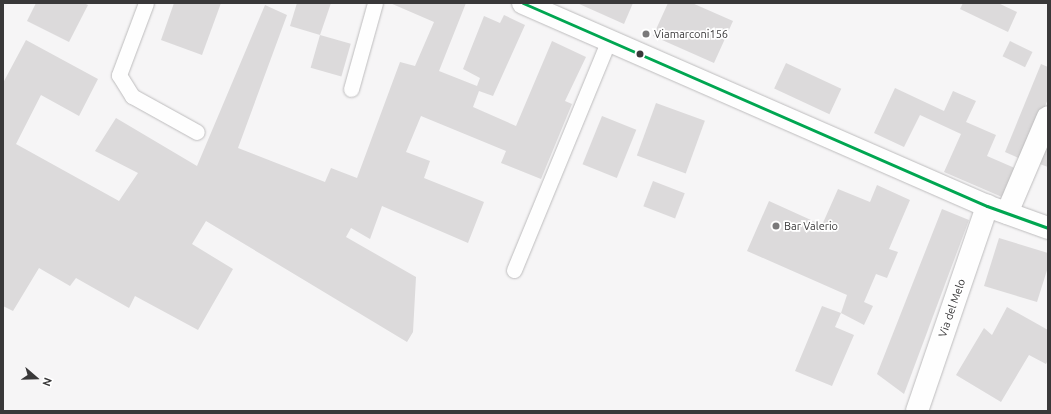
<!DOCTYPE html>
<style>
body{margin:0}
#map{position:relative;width:1051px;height:414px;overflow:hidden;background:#f6f5f6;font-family:Ubuntu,sans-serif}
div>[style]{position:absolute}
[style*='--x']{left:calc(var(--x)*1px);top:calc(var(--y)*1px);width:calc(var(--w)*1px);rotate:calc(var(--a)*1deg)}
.building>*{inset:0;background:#dcdadb;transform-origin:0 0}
.roads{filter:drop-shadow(0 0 1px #bdbcbd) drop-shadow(0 0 1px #bdbcbd)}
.lane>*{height:15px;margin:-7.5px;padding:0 7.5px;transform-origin:7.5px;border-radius:7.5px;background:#fefefe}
.street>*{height:22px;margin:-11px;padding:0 11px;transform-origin:11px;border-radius:11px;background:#fefefe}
.bus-1>*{height:3px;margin:-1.5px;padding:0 1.5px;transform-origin:1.5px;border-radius:1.5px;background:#00a651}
.dots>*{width:11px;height:11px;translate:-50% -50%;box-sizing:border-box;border:2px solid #fff;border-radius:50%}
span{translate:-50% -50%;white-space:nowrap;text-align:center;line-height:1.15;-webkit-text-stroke:3.5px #fff;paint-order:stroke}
.poi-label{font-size:11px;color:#393839}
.left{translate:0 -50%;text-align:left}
.street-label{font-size:11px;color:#393839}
.frame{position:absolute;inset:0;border:4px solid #393839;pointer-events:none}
.north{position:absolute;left:16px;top:358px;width:40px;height:40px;-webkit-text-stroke:3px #fff;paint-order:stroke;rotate:110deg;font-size:11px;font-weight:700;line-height:16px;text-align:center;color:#393839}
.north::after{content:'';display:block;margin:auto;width:14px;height:18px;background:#393839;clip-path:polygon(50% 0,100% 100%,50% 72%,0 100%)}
</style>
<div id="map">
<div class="building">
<div style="clip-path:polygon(36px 3px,84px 3px,88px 5px,69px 42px,27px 21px)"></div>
<div style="clip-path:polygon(174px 3px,221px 3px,202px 55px,161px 40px)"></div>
<div style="clip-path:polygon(297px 3px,331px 3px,320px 35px,290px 26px)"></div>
<div style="clip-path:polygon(390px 3px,466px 3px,439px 71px,477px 86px,480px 78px,463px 69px,484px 16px,500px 23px,504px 15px,525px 25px,493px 96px,479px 91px,473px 107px,516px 126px,552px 41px,586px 57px,565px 101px,572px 104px,541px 179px,501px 163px,506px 151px,421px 116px,406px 152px,430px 161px,424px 178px,484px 202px,468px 243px,382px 206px,370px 239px,351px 228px,346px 237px,416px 277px,413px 332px,407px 342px,206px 221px,192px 244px,233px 269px,198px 330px,135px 296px,129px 308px,76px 278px,70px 286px,39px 268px,13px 311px,3px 306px,3px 83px,26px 40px,98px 79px,79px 116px,41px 95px,16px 144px,119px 201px,138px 173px,95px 151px,116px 118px,197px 166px,265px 5px,287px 15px,238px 148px,325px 182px,331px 168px,357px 178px,400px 62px,415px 66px,434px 22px)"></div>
<div style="clip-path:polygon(577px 3px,633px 3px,624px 24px)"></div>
<div style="clip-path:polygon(668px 3px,692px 3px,733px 21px,714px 63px,653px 36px)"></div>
<div style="clip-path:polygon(963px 3px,998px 3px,1017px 12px,1008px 32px,960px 9px)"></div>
<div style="left:320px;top:35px;width:32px;height:34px;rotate:16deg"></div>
<div style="left:1010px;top:41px;width:25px;height:17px;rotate:26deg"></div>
<div style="left:786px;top:63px;width:61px;height:28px;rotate:25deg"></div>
<div style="clip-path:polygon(1041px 64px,1048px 67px,1048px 99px,1023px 160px,1005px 152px)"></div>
<div style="clip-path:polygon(895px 88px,944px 111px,953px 91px,976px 101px,966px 122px,996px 135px,987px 156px,1017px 169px,1007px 195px,1002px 197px,944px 172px,961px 134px,920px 115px,904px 147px,874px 133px)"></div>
<div style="left:656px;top:103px;width:52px;height:56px;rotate:20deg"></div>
<div style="left:602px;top:116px;width:37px;height:52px;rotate:22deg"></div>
<div style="clip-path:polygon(1048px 136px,1048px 167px,1037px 163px)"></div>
<div style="left:653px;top:181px;width:34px;height:27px;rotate:21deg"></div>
<div style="clip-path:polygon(877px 185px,910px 200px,889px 249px,898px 252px,887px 278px,876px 274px,864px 302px,873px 306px,864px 325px,841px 313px,847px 295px,747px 251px,769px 201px,822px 225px,838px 189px,870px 202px)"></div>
<div style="clip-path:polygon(942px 209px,969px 220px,904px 394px,877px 374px)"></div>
<div style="clip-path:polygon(999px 238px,1048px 253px,1048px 267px,1037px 302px,984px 286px)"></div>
<div style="clip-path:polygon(822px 306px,841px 313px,835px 327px,854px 335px,832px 386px,795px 371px)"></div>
<div style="clip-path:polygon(1007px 307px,1048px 330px,1048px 360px,1046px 364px,1029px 355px,1001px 402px,956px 375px,984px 328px,992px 335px)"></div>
</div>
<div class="roads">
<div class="lane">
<div style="--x:146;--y:3;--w:77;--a:110.6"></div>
<div style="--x:119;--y:75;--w:25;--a:58"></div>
<div style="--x:132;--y:96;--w:74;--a:29"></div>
<div style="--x:351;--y:89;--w:89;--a:-74.4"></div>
<div style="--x:514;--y:270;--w:249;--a:-67.6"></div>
</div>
<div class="street">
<div style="--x:523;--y:3;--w:506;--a:23.63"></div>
<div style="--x:987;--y:206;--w:65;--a:19.8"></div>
<div style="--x:1007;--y:213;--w:104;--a:-66.9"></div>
<div style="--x:917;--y:411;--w:217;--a:-71.1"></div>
</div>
</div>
<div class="bus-1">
<div style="--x:523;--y:3;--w:506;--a:23.63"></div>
<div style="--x:987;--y:206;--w:65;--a:19.8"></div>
</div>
<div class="dots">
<div style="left:646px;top:34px;background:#7b7a7b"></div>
<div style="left:640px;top:54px;background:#393839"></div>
<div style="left:776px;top:226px;background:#7b7a7b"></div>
</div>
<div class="poi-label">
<span class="left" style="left:654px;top:34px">Viamarconi156</span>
<span class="left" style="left:784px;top:226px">Bar Valerio</span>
</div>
<div class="street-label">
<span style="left:952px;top:308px;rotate:-71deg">Via del Melo</span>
</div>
<div class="frame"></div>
<div class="north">N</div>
</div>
